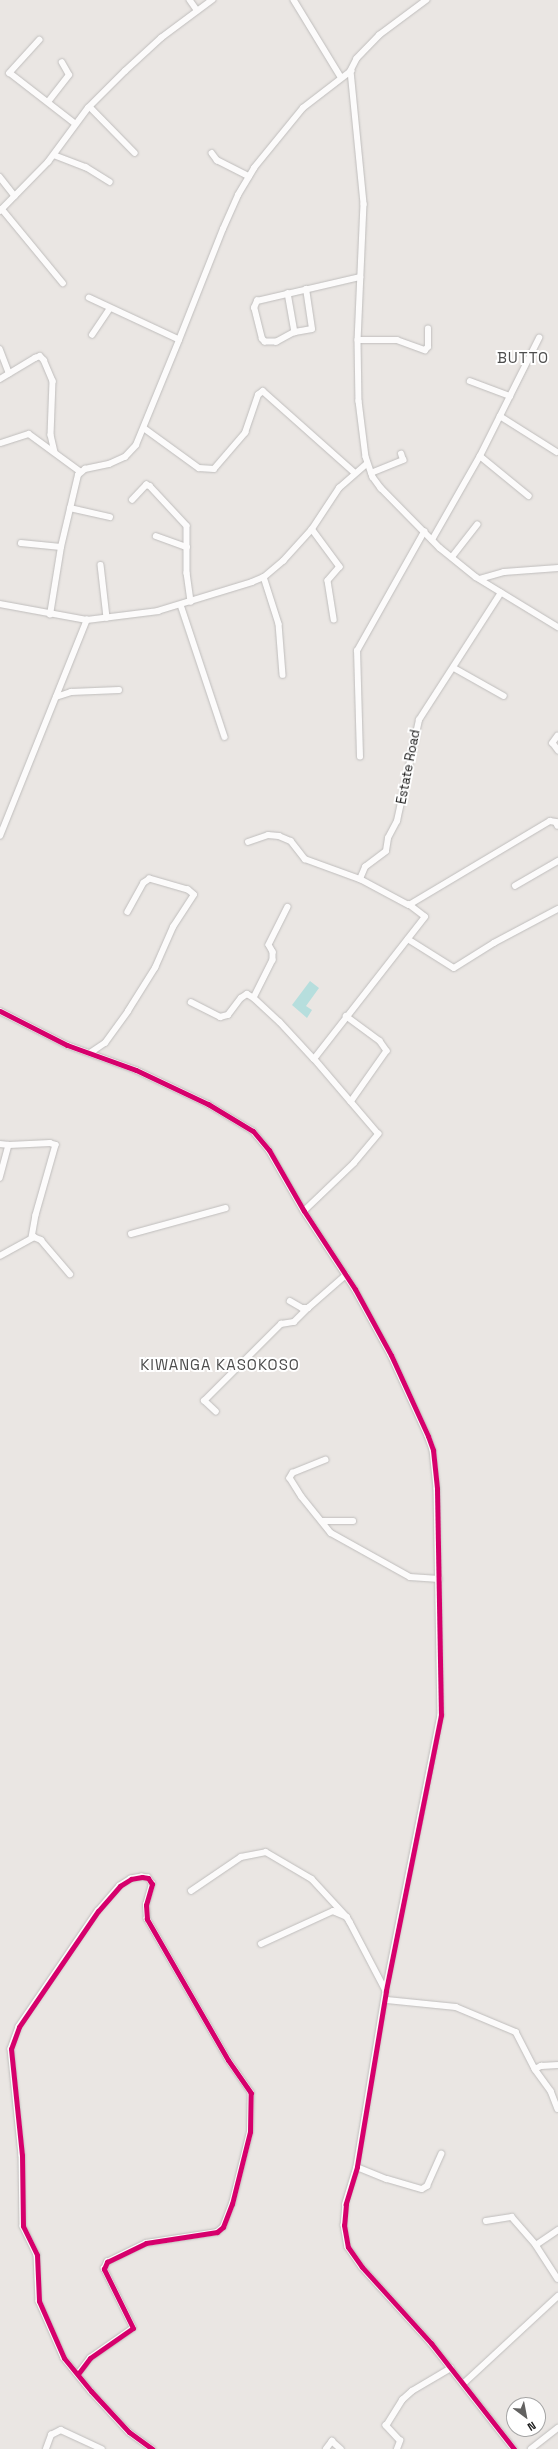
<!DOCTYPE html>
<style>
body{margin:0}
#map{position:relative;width:558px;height:2449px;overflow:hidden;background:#eae6e3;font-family:"Space Grotesk",sans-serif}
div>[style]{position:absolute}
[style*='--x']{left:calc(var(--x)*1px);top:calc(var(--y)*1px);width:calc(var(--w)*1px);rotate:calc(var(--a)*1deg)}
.water>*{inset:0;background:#b6dedd}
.roads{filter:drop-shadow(0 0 1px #bfbdbc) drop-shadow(0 0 1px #bfbdbc)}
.minor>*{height:5.5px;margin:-2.75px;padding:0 2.75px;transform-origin:2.75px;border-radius:2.75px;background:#fcfbfb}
.cycleway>*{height:5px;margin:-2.5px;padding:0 2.5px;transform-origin:2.5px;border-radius:2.5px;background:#d6006c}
span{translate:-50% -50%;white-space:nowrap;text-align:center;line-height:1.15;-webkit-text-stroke:4px #fff;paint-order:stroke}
.street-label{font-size:13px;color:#1b1b1b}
.quarter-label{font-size:15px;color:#4e4e4e;letter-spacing:1px}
.north{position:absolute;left:506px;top:2397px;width:40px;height:40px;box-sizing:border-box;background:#fff;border:1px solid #a4a4a4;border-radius:50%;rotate:148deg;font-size:11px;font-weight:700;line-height:16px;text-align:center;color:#1b1b1b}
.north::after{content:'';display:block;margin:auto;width:14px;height:18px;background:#636261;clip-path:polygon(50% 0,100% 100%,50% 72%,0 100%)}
</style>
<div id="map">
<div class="water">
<div style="clip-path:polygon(310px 981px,319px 988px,306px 1006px,312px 1010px,307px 1018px,292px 1005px)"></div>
</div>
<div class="roads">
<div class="minor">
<div style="--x:190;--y:0;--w:12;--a:55"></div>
<div style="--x:294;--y:0;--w:90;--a:58.6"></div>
<div style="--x:427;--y:0;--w:59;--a:143.3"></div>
<div style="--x:380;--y:35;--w:33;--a:134"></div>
<div style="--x:357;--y:59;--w:13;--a:117"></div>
<div style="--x:351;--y:71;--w:134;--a:84.4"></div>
<div style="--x:364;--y:204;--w:136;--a:92.5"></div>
<div style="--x:358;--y:340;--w:61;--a:89.1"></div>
<div style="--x:359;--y:401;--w:56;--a:82.9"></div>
<div style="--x:366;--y:457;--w:21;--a:71"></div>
<div style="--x:373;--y:477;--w:14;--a:54"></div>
<div style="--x:381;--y:488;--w:84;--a:45.5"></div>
<div style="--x:440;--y:548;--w:46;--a:38.9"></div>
<div style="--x:476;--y:577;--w:96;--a:31.4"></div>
<div style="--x:40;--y:40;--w:45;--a:132.3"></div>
<div style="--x:10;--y:73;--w:83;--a:37.7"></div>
<div style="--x:48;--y:102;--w:34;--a:-52"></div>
<div style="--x:69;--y:75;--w:14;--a:-120"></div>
<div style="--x:90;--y:107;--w:64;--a:45.6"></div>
<div style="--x:212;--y:153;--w:9;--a:54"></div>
<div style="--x:217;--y:160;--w:36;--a:27"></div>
<div style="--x:54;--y:155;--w:34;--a:21"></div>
<div style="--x:86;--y:167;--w:28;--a:32"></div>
<div style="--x:0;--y:177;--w:24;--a:52"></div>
<div style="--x:2;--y:209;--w:96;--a:50.5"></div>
<div style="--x:0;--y:211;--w:69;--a:-45.6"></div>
<div style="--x:48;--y:162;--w:67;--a:-53.5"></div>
<div style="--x:88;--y:108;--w:52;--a:-45"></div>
<div style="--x:125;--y:71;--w:49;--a:-42.5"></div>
<div style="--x:161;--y:38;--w:64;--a:-36.7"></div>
<div style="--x:288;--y:293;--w:40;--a:80"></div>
<div style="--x:295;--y:332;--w:17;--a:-10"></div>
<div style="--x:312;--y:329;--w:40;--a:-98.5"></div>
<div style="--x:295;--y:332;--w:21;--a:151"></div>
<div style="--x:277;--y:342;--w:12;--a:180"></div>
<div style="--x:265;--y:342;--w:4;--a:-135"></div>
<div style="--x:262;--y:339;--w:32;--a:-104"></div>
<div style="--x:254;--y:308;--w:8;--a:-67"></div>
<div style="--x:257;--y:301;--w:106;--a:-13.1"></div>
<div style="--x:92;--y:335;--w:32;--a:-56"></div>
<div style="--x:179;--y:340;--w:119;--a:-68.4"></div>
<div style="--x:223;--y:229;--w:37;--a:-66"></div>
<div style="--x:238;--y:195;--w:31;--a:-59"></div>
<div style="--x:254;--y:168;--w:77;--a:-50.8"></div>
<div style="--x:303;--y:108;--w:61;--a:-37.6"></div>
<div style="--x:358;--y:340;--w:39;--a:0"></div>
<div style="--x:397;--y:340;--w:30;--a:20"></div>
<div style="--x:425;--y:350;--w:4;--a:-45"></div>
<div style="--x:428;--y:347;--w:18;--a:-90"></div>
<div style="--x:0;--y:349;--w:26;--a:69"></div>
<div style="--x:0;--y:379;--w:41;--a:-31"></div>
<div style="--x:35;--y:358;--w:5;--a:-22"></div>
<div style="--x:40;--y:356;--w:6;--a:45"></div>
<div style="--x:44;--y:360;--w:23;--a:67"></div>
<div style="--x:53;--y:381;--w:54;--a:92.1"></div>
<div style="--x:51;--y:435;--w:17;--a:77"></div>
<div style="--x:470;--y:381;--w:43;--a:20.6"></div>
<div style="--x:500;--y:416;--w:67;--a:32.3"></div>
<div style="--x:144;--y:428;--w:68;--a:36"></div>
<div style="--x:199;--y:468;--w:15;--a:4"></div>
<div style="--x:214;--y:469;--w:48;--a:-49.3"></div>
<div style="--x:245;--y:433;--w:40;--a:-71.1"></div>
<div style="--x:258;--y:395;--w:6;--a:-39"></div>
<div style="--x:263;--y:391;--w:123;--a:41.7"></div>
<div style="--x:1;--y:443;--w:29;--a:-18"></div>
<div style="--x:29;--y:434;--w:64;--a:36.2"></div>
<div style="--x:480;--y:456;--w:63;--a:39.2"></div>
<div style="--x:371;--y:473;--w:35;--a:-22"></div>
<div style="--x:403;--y:460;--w:6;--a:-108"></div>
<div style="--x:132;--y:500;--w:21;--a:-47"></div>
<div style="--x:146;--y:485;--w:4;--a:14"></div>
<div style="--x:150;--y:486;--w:54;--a:47.2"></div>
<div style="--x:187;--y:526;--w:47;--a:90"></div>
<div style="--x:187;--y:573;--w:29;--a:82"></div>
<div style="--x:70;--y:508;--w:41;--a:12.7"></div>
<div style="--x:312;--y:529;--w:47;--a:53.6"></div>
<div style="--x:340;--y:567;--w:18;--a:131"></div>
<div style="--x:328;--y:581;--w:39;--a:81"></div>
<div style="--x:156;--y:536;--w:33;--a:20"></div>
<div style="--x:432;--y:540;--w:97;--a:-60.3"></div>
<div style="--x:480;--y:456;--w:132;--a:-63.4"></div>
<div style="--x:21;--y:543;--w:40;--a:5.7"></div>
<div style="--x:452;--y:557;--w:41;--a:-52"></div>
<div style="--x:101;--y:565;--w:53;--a:83.5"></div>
<div style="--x:264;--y:577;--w:49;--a:72.3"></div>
<div style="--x:279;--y:624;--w:51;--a:85.5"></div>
<div style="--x:480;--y:579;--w:25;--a:-16"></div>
<div style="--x:504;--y:572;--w:54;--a:-4.2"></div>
<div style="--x:0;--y:604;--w:88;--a:10.4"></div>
<div style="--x:87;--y:620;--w:72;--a:-7.2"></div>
<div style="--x:158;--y:611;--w:98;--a:-17.1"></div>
<div style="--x:252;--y:582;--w:13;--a:-23"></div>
<div style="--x:264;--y:577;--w:25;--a:-40"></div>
<div style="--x:283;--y:561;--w:43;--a:-47.8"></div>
<div style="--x:312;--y:529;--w:49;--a:-56.6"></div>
<div style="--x:339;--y:488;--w:37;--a:-41"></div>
<div style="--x:181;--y:605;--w:139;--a:71.6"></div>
<div style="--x:50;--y:615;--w:69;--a:-80.8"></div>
<div style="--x:61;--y:547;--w:74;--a:-76.7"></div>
<div style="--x:78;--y:475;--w:9;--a:-41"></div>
<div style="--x:85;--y:469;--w:25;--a:-12"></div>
<div style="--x:109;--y:464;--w:17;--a:-24"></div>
<div style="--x:125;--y:457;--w:16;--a:-47"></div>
<div style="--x:136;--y:445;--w:113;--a:-67.7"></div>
<div style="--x:179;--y:340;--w:99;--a:-155"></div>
<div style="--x:454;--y:668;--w:57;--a:29.2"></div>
<div style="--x:56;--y:697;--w:16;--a:-18"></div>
<div style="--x:71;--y:692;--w:48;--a:-2.4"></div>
<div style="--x:558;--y:736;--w:9;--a:126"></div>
<div style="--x:553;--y:743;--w:9;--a:54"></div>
<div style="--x:360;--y:757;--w:106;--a:-91.6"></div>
<div style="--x:357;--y:651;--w:137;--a:-60.6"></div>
<div style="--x:0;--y:836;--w:233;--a:-68.1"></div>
<div style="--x:248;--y:842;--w:21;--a:-19"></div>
<div style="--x:268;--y:835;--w:11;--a:5"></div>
<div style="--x:279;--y:836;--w:13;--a:23"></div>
<div style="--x:291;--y:841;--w:23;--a:52"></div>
<div style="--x:305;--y:859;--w:59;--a:20"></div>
<div style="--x:360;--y:879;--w:55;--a:28"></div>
<div style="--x:360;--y:879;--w:13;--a:-67"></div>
<div style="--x:365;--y:867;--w:26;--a:-37"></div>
<div style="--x:386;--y:851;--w:13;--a:-81"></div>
<div style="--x:388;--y:838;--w:19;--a:-62"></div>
<div style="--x:397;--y:821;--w:103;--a:-77.7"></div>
<div style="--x:419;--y:720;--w:151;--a:-57.2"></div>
<div style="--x:515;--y:886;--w:50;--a:-30.2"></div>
<div style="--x:288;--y:907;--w:42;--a:116.6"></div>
<div style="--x:269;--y:945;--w:8;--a:60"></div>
<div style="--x:273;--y:952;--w:8;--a:90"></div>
<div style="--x:273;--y:960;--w:42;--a:116.6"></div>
<div style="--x:254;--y:998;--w:35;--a:43"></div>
<div style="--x:280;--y:1022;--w:50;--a:47.4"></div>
<div style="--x:408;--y:939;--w:54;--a:32.2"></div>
<div style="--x:454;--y:968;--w:47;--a:-32"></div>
<div style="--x:494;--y:943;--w:72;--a:-28"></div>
<div style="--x:191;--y:1002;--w:33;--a:27"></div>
<div style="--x:220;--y:1017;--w:8;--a:-14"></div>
<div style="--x:228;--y:1015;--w:21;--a:-53"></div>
<div style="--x:241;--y:998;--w:7;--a:-34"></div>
<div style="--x:247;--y:994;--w:8;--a:30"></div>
<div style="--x:0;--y:1011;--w:75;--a:26.9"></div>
<div style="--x:67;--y:1045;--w:73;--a:19.9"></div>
<div style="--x:136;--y:1070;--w:80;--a:25.3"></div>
<div style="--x:208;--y:1104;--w:52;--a:31"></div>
<div style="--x:253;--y:1131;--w:25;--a:50"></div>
<div style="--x:269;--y:1150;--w:70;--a:60.2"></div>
<div style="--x:304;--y:1211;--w:93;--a:56.8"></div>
<div style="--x:355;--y:1289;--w:75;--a:61.4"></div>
<div style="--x:391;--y:1355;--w:89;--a:65.4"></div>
<div style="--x:428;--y:1436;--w:15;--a:70"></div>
<div style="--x:433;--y:1450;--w:39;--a:84"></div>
<div style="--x:437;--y:1489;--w:226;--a:89"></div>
<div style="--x:441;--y:1715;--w:281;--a:101.3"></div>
<div style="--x:386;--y:1991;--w:178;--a:99.4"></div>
<div style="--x:357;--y:2167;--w:39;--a:107"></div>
<div style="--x:346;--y:2204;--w:21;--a:95"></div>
<div style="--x:344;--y:2225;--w:22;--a:80"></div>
<div style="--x:348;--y:2247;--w:24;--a:55"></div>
<div style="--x:362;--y:2267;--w:103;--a:47.8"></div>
<div style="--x:431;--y:2343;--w:135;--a:51.9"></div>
<div style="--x:346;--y:1016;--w:42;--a:36.3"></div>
<div style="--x:380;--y:1041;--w:12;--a:55"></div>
<div style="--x:387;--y:1051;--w:62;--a:125.2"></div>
<div style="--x:90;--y:1053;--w:18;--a:-34"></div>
<div style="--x:105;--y:1043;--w:39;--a:-54"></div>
<div style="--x:128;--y:1011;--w:51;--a:-57.9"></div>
<div style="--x:155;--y:968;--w:45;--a:-66.3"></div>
<div style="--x:173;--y:927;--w:38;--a:-57"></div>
<div style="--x:194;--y:895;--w:8;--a:-140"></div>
<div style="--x:188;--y:890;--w:40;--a:-164"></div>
<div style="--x:150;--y:879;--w:7;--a:146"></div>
<div style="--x:144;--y:883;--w:33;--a:119"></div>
<div style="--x:0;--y:1144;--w:9;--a:6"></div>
<div style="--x:9;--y:1145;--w:34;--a:105"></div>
<div style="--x:9;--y:1145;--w:41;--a:-2.8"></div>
<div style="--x:50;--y:1143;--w:6;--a:18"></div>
<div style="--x:56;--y:1145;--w:73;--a:105.9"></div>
<div style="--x:36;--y:1215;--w:22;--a:100"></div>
<div style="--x:304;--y:1211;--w:69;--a:-43.8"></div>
<div style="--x:354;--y:1163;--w:38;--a:-50"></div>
<div style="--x:378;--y:1134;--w:99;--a:-130.5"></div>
<div style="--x:314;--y:1059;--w:180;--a:-52"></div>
<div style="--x:425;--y:917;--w:20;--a:-143"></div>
<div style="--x:409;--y:905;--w:164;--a:-30.8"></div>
<div style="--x:550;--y:821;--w:6;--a:9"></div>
<div style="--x:556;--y:822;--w:4;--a:63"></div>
<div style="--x:131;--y:1234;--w:98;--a:-15.3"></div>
<div style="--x:0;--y:1256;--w:39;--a:-29"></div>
<div style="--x:34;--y:1237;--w:8;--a:23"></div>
<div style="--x:41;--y:1240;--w:45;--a:49.5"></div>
<div style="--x:290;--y:1301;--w:14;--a:30"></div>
<div style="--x:302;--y:1308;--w:6;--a:0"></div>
<div style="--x:308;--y:1308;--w:50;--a:-41"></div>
<div style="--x:216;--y:1412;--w:16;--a:-137"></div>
<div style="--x:204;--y:1401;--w:109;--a:-45"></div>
<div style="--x:281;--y:1324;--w:13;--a:-9"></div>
<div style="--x:294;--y:1322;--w:20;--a:-45"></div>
<div style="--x:326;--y:1460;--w:35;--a:158"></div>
<div style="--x:293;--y:1473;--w:6;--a:121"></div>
<div style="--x:290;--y:1478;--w:22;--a:58"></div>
<div style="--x:302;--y:1497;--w:46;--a:51.1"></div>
<div style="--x:331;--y:1533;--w:90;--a:29.1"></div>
<div style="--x:410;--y:1577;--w:29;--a:4"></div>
<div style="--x:322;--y:1521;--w:31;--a:0"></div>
<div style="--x:191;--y:1891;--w:60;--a:-34.2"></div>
<div style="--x:241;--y:1857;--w:25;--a:-11"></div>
<div style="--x:266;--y:1852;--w:53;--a:30.4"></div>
<div style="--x:312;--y:1879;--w:52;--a:47.4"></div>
<div style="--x:261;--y:1944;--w:79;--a:-24.6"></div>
<div style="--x:333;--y:1911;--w:15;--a:23"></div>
<div style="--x:347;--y:1917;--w:6;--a:59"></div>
<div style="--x:350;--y:1922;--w:78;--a:62.4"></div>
<div style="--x:387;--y:2000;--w:69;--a:5.8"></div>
<div style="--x:456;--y:2007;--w:65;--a:22.6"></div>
<div style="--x:516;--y:2032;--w:42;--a:62.8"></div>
<div style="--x:535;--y:2069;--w:27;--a:54"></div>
<div style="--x:551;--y:2091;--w:19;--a:69"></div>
<div style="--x:535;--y:2069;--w:7;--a:-27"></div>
<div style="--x:541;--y:2066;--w:17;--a:-3"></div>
<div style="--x:357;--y:2167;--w:32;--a:22"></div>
<div style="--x:387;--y:2179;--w:36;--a:16"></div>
<div style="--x:422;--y:2189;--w:6;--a:-31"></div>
<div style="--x:427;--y:2186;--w:35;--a:-66"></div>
<div style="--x:486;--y:2221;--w:26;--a:-9"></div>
<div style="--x:512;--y:2217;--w:37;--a:49"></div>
<div style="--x:536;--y:2245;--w:40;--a:57.1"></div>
<div style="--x:536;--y:2245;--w:27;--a:-34"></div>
<div style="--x:78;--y:2374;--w:20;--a:-53"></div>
<div style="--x:90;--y:2358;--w:52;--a:-34.9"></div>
<div style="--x:133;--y:2328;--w:66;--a:-116.2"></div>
<div style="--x:104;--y:2269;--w:8;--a:-67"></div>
<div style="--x:107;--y:2262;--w:43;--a:-26"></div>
<div style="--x:146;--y:2243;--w:72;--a:-8.8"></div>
<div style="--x:217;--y:2232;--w:8;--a:-40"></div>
<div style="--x:223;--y:2227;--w:25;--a:-69"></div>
<div style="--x:232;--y:2204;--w:74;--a:-76"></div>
<div style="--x:250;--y:2132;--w:39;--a:-89"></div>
<div style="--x:251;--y:2093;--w:40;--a:-124.9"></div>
<div style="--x:228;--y:2060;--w:163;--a:-119.9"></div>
<div style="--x:147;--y:1919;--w:14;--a:-94"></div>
<div style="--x:146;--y:1905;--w:22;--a:-74"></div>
<div style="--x:152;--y:1884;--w:7;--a:-124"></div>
<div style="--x:148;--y:1878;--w:6;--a:-171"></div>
<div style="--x:142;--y:1877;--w:11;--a:170"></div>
<div style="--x:131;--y:1879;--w:13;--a:148"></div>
<div style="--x:120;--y:1886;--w:33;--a:131"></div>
<div style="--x:98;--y:1911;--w:140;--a:124.3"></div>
<div style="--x:19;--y:2027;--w:23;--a:110"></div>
<div style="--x:11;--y:2049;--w:107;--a:84.1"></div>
<div style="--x:22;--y:2155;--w:71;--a:89.2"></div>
<div style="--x:23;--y:2226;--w:32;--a:64"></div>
<div style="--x:37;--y:2255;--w:46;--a:87.5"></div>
<div style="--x:39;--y:2301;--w:62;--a:66.3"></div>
<div style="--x:64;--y:2358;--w:43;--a:50.7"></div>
<div style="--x:91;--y:2391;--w:56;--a:47.2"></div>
<div style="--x:129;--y:2432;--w:29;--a:36"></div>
<div style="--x:463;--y:2384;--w:129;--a:-42.8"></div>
<div style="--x:46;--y:2449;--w:15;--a:-70"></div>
<div style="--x:51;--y:2435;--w:11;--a:-27"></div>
<div style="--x:61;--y:2430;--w:45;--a:24.9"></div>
<div style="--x:326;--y:2449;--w:10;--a:-53"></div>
<div style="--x:332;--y:2441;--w:12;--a:42"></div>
<div style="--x:397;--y:2449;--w:9;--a:-69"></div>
<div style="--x:400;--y:2441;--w:21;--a:-133"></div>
<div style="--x:386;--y:2426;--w:31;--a:-58"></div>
<div style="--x:402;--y:2400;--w:13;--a:-42"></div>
<div style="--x:412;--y:2391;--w:45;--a:-30.5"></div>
<div style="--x:531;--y:2449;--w:34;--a:-38"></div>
</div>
</div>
<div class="cycleway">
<div style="--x:0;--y:1011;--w:75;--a:26.9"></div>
<div style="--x:67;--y:1045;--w:73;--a:19.9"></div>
<div style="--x:136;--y:1070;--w:80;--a:25.3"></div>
<div style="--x:208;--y:1104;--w:52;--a:31"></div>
<div style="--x:253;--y:1131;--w:25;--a:50"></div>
<div style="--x:269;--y:1150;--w:70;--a:60.2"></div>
<div style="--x:304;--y:1211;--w:93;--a:56.8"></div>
<div style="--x:355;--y:1289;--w:75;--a:61.4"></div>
<div style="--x:391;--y:1355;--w:89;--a:65.4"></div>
<div style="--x:428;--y:1436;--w:15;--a:70"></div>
<div style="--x:433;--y:1450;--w:39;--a:84"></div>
<div style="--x:437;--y:1489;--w:226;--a:89"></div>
<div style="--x:441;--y:1715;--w:281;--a:101.3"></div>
<div style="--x:386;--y:1991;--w:178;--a:99.4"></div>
<div style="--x:357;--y:2167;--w:39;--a:107"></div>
<div style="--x:346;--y:2204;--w:21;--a:95"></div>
<div style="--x:344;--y:2225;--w:22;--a:80"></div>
<div style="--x:348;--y:2247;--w:24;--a:55"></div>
<div style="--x:362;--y:2267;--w:103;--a:47.8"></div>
<div style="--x:431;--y:2343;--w:135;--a:51.9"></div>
<div style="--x:78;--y:2374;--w:20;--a:-53"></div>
<div style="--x:90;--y:2358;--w:52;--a:-34.9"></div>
<div style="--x:133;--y:2328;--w:66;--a:-116.2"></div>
<div style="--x:104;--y:2269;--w:8;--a:-67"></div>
<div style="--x:107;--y:2262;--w:43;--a:-26"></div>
<div style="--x:146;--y:2243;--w:72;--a:-8.8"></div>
<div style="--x:217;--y:2232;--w:8;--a:-40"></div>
<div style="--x:223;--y:2227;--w:25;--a:-69"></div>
<div style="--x:232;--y:2204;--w:74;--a:-76"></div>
<div style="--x:250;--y:2132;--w:39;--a:-89"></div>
<div style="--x:251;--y:2093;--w:40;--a:-124.9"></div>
<div style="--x:228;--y:2060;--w:163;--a:-119.9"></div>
<div style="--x:147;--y:1919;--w:14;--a:-94"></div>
<div style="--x:146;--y:1905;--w:22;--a:-74"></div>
<div style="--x:152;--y:1884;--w:7;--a:-124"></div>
<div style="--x:148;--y:1878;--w:6;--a:-171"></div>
<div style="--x:142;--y:1877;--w:11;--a:170"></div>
<div style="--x:131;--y:1879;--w:13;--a:148"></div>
<div style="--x:120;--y:1886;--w:33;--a:131"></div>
<div style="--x:98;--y:1911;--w:140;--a:124.3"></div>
<div style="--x:19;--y:2027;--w:23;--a:110"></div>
<div style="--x:11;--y:2049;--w:107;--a:84.1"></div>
<div style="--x:22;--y:2155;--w:71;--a:89.2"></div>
<div style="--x:23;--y:2226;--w:32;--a:64"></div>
<div style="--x:37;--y:2255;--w:46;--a:87.5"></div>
<div style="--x:39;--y:2301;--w:62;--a:66.3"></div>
<div style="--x:64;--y:2358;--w:43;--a:50.7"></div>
<div style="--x:91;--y:2391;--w:56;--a:47.2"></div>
<div style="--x:129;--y:2432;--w:29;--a:36"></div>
</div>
<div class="street-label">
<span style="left:409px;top:767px;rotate:-79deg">Estate Road</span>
</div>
<div class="quarter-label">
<span style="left:523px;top:358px">BUTTO</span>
<span style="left:220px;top:1365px">KIWANGA KASOKOSO</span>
</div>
<div class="north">N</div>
</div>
